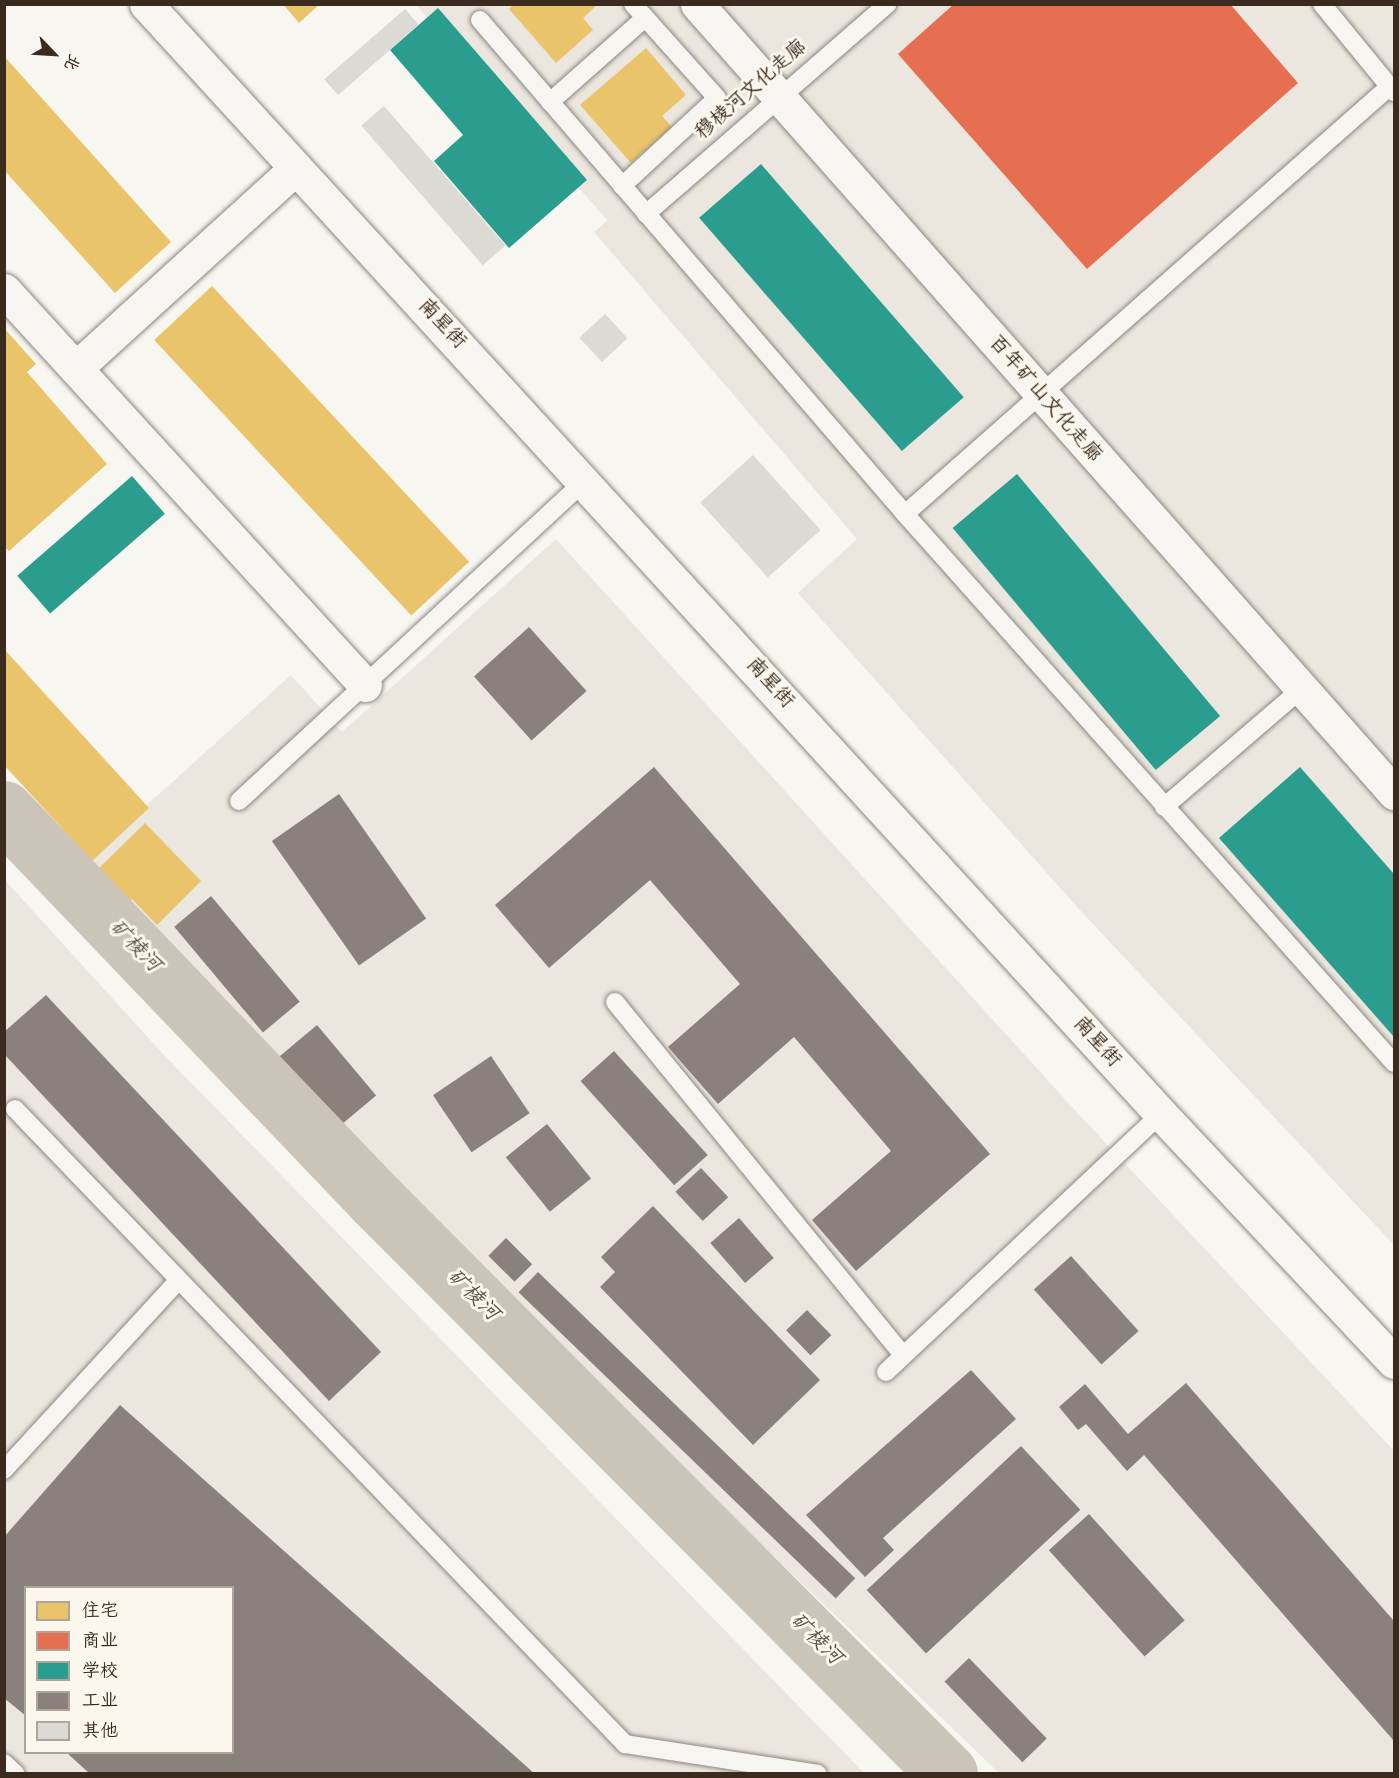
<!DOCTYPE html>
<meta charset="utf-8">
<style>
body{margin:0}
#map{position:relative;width:1399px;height:1778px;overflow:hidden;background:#f8f6f0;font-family:Dekko,"LXGW WenKai TC",sans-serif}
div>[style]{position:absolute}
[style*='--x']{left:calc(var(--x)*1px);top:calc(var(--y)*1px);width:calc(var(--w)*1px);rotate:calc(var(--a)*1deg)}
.built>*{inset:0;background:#ebe6de}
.green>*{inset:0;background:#eae6dd;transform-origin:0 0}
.homes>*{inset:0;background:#e9c46a;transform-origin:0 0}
.shops>*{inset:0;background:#e76f51}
.schools>*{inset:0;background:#2a9d8f;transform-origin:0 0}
.industry>*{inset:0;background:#8a817c;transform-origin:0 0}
.river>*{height:60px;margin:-30px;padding:0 30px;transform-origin:30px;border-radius:30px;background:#cac4b9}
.building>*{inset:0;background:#dcdad5;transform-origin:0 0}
.roads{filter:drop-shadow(0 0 2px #8b8781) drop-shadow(0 0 2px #8b8781)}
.service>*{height:18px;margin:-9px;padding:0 9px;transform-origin:9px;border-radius:9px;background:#f6f5f1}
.minor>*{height:33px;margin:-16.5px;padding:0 16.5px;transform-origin:16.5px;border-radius:16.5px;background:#f6f5f1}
.tertiary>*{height:33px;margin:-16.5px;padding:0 16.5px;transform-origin:16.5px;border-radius:16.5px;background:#f6f5f1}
span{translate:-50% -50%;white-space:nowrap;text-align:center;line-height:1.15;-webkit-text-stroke:6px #fbf7ec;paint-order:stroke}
.street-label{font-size:20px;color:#3b2a1e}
.water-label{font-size:21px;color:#605246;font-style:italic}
.frame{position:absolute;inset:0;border:6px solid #3b2a1e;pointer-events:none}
.legend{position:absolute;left:24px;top:1586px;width:210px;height:168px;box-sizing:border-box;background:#fbf7ec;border:2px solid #aea59a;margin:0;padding:8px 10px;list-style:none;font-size:18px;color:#3b2a1e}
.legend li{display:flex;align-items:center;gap:12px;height:30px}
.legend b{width:30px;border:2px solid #aea59a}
.north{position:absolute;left:24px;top:24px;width:60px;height:60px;-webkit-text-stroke:4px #fbf7ec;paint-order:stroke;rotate:115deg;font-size:16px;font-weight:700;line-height:24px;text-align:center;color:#3b2a1e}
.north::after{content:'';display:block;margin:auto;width:21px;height:27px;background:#3b2a1e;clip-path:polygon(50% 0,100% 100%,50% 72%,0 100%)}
</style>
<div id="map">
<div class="built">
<div style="clip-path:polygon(416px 5px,1394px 5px,1394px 1104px)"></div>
<div style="clip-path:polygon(556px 539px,1072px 1107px,1394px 1451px,1394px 1773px,999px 1773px,213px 1016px,76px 869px,291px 675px,342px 732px)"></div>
<div style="clip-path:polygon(evenodd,4px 879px,163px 1054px,864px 1773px,5px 1773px,4px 879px,26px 1588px,232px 1588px,232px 1752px,26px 1752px,26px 1588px)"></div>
</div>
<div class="green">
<div style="clip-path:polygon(842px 71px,1059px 315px,1309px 91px,1327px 111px,1044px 364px,809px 100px)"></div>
<div style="clip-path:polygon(1352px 154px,1394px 202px,1394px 737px,1087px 392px)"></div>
<div style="clip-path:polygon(641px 191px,1394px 1061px,1394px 1245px,1079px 909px,798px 593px,857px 539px,594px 232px)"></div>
<div style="left:734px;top:735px;width:503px;height:90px;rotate:48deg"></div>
<div style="clip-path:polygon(619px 1026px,906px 1373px,784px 1475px,553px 1230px,604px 1177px,539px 1092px)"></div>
<div style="clip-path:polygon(1057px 1413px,1121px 1485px,1143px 1467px,1394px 1749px,1394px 1773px,1295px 1773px,1158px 1621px,1179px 1601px,1030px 1440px)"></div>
</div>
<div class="homes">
<div style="clip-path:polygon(283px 4px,320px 4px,299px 23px)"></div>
<div style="clip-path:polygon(514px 4px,598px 4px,583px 18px,593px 30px,556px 63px,509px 9px)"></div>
<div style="clip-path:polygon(646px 48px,686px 95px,662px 116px,672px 127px,631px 163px,580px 105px)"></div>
<div style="clip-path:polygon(4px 56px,171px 242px,115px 293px,4px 170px)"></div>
<div style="left:212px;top:286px;width:377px;height:79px;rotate:47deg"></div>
<div style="clip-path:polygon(4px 328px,36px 364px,27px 372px,107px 464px,9px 551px,4px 546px)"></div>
<div style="clip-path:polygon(4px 649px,149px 808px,92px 861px,4px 765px)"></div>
<div style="clip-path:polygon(145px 823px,201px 881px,157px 925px,132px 899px,118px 913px,87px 880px)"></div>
</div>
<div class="shops">
<div style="clip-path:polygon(954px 4px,1230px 4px,1298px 83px,1087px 269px,898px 54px)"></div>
</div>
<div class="schools">
<div style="clip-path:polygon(438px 8px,587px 180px,509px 248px,434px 161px,463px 135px,390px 50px)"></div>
<div style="left:761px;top:164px;width:309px;height:82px;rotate:49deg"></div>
<div style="left:1017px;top:474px;width:316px;height:84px;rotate:50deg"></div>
<div style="left:132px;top:476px;width:50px;height:152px;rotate:49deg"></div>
<div style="clip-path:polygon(1300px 767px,1394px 874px,1394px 1037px,1219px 838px)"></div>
</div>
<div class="industry">
<div style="left:529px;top:627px;width:86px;height:74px;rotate:48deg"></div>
<div style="clip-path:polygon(654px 767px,990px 1154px,856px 1271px,812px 1220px,891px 1151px,794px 1037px,718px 1104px,668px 1047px,740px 984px,650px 880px,549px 968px,495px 905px)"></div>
<div style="left:339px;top:794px;width:152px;height:82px;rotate:55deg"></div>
<div style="left:211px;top:896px;width:138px;height:48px;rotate:50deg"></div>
<div style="clip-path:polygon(46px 995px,381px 1352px,329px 1401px,4px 1054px,4px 1032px)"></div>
<div style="left:317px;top:1025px;width:92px;height:51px;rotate:50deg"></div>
<div style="left:614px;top:1051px;width:140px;height:45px;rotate:48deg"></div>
<div style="left:491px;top:1056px;width:69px;height:70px;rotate:56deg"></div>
<div style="left:547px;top:1124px;width:70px;height:53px;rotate:51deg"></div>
<div style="left:701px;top:1168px;width:40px;height:35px;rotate:47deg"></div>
<div style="clip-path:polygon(653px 1206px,820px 1380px,753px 1445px,600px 1287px,615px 1272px,601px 1257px)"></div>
<div style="left:739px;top:1218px;width:53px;height:38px;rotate:49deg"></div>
<div style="left:506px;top:1238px;width:37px;height:25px;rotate:45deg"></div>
<div style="left:1071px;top:1256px;width:101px;height:50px;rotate:48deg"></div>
<div style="left:538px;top:1272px;width:441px;height:28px;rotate:44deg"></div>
<div style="left:807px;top:1310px;width:35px;height:29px;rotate:46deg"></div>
<div style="clip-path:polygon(971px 1370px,1016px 1419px,883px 1538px,894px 1550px,865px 1577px,806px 1515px)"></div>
<div style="clip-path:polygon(1186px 1383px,1394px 1621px,1394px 1741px,1144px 1455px,1127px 1471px,1086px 1424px,1078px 1430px,1059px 1407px,1085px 1384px,1128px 1434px)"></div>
<div style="clip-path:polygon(120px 1405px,535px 1774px,90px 1774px,66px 1752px,232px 1752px,232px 1588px,26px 1588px,26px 1716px,4px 1698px,4px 1537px)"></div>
<div style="left:1021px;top:1446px;width:87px;height:211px;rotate:47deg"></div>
<div style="left:1089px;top:1514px;width:143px;height:54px;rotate:48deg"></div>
<div style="left:969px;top:1658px;width:112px;height:34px;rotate:46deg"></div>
</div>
<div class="river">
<div style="--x:4;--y:811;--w:540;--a:46.28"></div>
<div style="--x:377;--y:1201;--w:809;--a:45.1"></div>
</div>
<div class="building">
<div style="left:405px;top:9px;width:21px;height:107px;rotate:49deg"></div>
<div style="left:384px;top:106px;width:185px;height:30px;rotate:49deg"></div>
<div style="left:605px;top:314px;width:33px;height:35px;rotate:47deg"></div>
<div style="left:753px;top:455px;width:101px;height:71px;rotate:48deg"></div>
</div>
<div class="roads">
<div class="service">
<div style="--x:1322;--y:4;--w:114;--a:50.7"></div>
<div style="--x:480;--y:20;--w:652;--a:49.29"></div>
<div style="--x:905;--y:514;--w:735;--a:48.31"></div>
<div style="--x:550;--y:102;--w:127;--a:-41.5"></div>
<div style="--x:622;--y:186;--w:129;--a:-42.8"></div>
<div style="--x:717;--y:98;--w:126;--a:-131.8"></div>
<div style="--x:646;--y:214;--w:320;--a:-41"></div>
<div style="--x:905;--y:514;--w:647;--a:-41.43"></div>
<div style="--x:239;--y:801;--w:471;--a:-42.8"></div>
<div style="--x:1164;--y:807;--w:181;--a:-40.7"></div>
<div style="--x:615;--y:1002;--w:456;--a:50.8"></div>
<div style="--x:15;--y:1109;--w:881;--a:46.15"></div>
<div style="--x:625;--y:1744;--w:195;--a:8.8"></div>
<div style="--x:886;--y:1372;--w:377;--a:-43.2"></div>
<div style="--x:4;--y:1470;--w:258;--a:-47.4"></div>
<div style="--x:4;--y:1763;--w:16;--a:43"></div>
</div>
<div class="minor">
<div style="--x:697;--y:4;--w:1053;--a:48.54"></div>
<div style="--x:4;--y:290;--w:535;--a:47.58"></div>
<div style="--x:76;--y:368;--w:297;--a:-42.3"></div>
</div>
<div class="tertiary">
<div style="--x:146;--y:4;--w:1504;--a:47.56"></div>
<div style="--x:1161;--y:1114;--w:340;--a:46.8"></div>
</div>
</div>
<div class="street-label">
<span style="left:752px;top:91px;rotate:-41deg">穆棱河文化走廊</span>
<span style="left:441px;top:325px;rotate:47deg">南星街</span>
<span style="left:1044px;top:400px;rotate:49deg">百年矿山文化走廊</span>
<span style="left:769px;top:684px;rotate:48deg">南星街</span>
<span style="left:1096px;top:1043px;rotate:48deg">南星街</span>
</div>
<div class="water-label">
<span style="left:134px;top:947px;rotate:46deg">矿棱河</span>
<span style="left:472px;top:1296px;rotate:45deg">矿棱河</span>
<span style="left:815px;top:1640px;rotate:45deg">矿棱河</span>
</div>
<div class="frame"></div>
<ul class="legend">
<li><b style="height:16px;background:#e9c46a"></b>住宅</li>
<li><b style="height:16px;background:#e76f51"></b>商业</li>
<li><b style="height:16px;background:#2a9d8f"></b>学校</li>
<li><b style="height:16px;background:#8a817c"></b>工业</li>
<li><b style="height:16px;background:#dcdad5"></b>其他</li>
</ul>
<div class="north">北</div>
</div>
